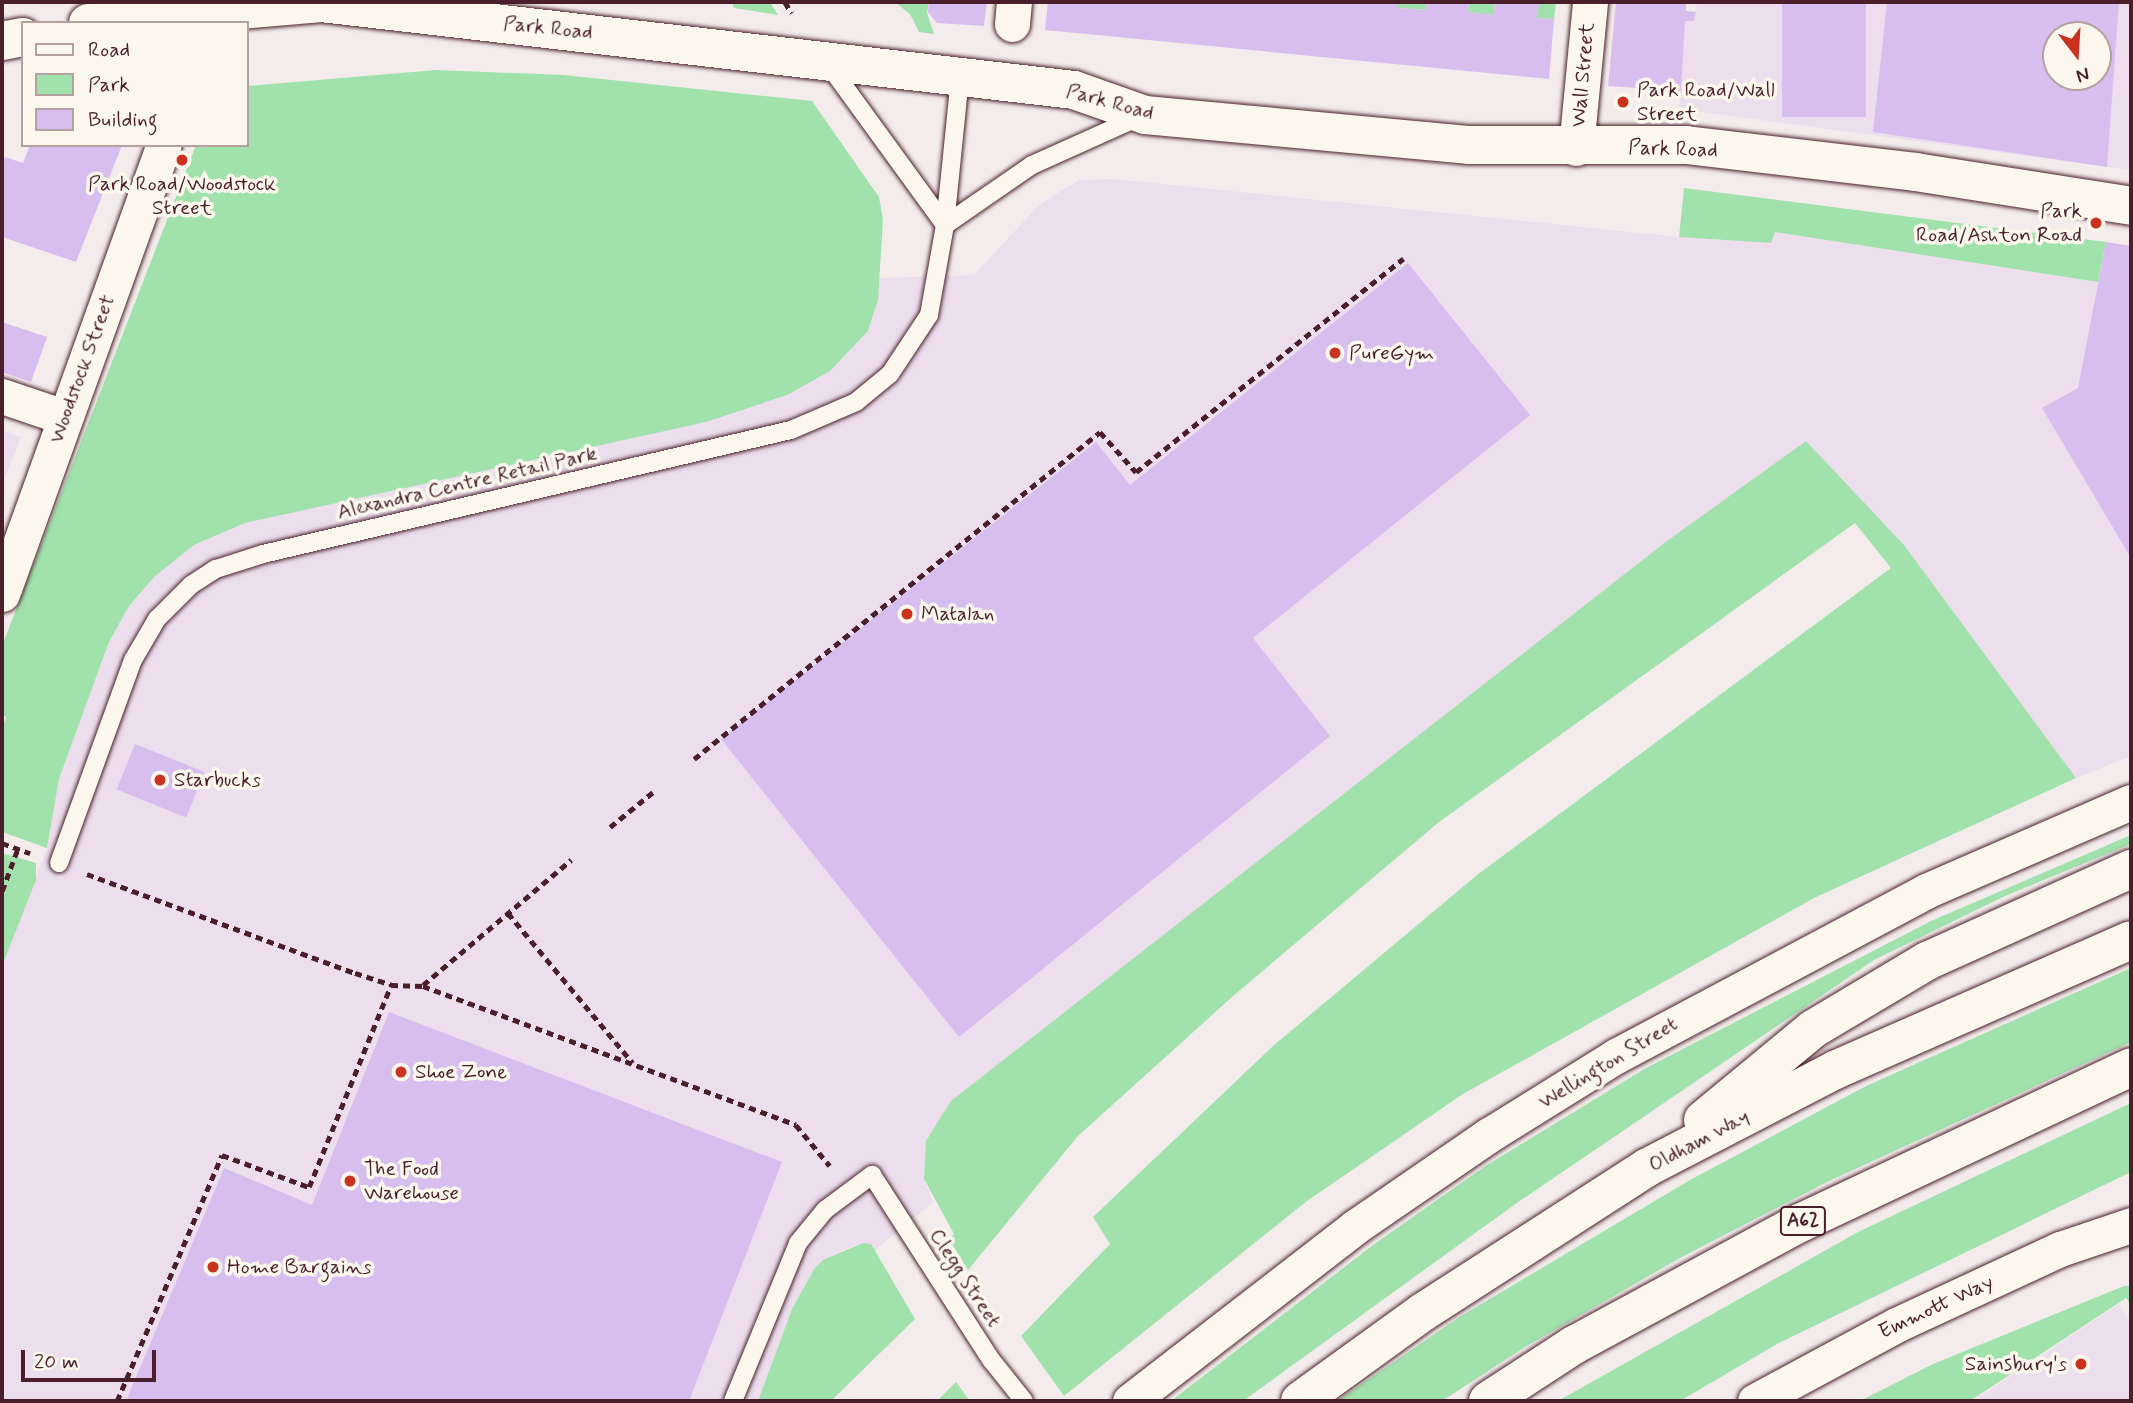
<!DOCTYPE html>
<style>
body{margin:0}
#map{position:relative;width:2133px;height:1403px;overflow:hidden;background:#f4ecec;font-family:Mynerve,sans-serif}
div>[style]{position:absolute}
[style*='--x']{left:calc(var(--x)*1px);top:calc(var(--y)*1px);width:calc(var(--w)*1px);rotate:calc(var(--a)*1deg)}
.built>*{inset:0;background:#ecdeed}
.green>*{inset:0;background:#a1e2ac}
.building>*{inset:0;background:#d8beee;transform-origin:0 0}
.path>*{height:4.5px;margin-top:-2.25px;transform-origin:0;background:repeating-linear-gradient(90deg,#4a1f2b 0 7px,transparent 0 12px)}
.roads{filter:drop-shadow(0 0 2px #4a1f2b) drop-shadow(0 0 2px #4a1f2b)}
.lane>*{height:18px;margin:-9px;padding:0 9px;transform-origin:9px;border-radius:9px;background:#fbf7ec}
.street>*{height:35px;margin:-17.5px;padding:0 17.5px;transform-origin:17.5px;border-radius:17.5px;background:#fbf7ec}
.secondary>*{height:38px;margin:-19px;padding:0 19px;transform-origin:19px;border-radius:19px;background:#fbf7ec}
.highway>*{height:38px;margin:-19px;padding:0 19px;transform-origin:19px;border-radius:19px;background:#fbf7ec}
.dots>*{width:19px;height:19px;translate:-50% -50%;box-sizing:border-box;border:4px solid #fbf7ec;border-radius:50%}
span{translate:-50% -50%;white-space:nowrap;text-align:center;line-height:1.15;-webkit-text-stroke:7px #fbf7ec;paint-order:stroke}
.shield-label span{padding:2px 5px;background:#fbf7ec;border:2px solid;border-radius:5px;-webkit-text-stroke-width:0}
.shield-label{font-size:19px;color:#4a1f2b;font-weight:700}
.street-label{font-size:21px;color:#4a1f2b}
.poi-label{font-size:21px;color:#4a1f2b}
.left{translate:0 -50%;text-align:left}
.right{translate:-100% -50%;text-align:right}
.frame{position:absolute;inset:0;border:4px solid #4a1f2b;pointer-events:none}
.legend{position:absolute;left:21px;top:21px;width:228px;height:126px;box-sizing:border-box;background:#fbf7ec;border:2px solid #b4a19f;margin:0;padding:9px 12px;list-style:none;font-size:21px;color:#4a1f2b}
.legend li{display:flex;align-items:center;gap:14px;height:35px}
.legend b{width:35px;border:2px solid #b4a19f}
.north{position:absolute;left:2042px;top:21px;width:70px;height:70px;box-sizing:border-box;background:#fbf7ec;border:2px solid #b4a19f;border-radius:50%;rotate:163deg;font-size:19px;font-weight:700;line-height:28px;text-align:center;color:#4a1f2b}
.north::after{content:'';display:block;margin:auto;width:24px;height:32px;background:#c8321e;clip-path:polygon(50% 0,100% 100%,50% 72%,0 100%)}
.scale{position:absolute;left:21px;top:1350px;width:135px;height:32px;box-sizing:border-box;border:4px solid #4a1f2b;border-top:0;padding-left:9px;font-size:21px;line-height:24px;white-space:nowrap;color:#4a1f2b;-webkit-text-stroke:5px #fbf7ec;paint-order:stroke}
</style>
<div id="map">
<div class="built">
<div style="clip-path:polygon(evenodd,1697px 2px,2131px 2px,2131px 170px,1679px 109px,1685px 21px,1694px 21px,1697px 2px,2056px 35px,2098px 35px,2098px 77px,2056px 77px,2056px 35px)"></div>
<div style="clip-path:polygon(1113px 179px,1679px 237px,1770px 243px,1775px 232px,2098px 282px,2106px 242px,2131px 246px,2131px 756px,2076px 778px,1904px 545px,1806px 442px,924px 1179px,933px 1202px,874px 1251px,871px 1244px,863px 1243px,841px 1251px,814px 1269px,792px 1309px,758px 1401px,2px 1401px,2px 966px,47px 848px,59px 779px,109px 642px,129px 606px,154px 577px,194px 545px,245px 523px,830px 371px,868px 331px,879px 278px,974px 275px,1039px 205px,1079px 180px)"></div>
<div style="clip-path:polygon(2px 430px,21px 437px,2px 485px)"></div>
<div style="clip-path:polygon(2119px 1304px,2131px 1322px,2131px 1401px,1973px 1401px)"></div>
</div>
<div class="green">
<div style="clip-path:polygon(732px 2px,770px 2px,778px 15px,734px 8px)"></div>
<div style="clip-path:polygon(895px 2px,929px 2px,927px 13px,934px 34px,919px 32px,910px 14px)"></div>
<div style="clip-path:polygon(1397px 2px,1427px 2px,1426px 10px,1397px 8px)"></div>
<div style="clip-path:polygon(1469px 2px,1495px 2px,1494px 15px,1468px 12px)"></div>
<div style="clip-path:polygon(1539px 2px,1556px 2px,1554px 19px,1537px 18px)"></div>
<div style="clip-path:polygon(436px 70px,564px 75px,812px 101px,879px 197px,883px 220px,878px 300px,868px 331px,830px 371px,787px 395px,706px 422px,245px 523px,194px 545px,154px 577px,129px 606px,109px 642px,59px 779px,47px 848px,2px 832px,2px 730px,6px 717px,2px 714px,2px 646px,196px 145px,247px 145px,247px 86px)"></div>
<div style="clip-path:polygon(1684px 188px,2106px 242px,2098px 282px,1775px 232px,1771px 243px,1679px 237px)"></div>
<div style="clip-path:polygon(1806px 441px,1904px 545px,2076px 778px,1816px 897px,1463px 1094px,1307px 1201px,1064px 1396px,1021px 1336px,1110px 1244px,1093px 1217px,1273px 1046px,1477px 875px,1891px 568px,1855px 523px,1439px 822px,1232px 997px,1078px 1136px,968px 1270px,949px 1239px,954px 1234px,924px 1179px,926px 1141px,951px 1101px,1667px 541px)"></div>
<div style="clip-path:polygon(2131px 835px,2131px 844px,2005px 896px,1874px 960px,1514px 1205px,1243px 1401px,1171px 1401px,1373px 1245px,1487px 1165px,1646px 1068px,1931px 921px)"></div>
<div style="clip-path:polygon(2px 853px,36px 863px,36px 880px,2px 966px)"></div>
<div style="clip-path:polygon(2131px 968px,2131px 1042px,1827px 1182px,1680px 1258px,1525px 1347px,1442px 1401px,1337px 1401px,1461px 1316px,1690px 1180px,1866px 1086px)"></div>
<div style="clip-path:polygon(2131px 1103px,2131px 1172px,1777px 1344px,1680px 1401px,1558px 1401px,1858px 1232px)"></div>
<div style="clip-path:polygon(863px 1243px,871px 1244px,915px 1319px,831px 1401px,758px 1401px,792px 1309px,814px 1269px,823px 1260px)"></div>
<div style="clip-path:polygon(2124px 1286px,2131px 1286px,2131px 1305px,2126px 1298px,1970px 1401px,1860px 1401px,1933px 1364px)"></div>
<div style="clip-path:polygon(956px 1382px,970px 1401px,937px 1401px)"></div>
</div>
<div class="building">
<div style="clip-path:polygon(929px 2px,987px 2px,984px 26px,937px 23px,928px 12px)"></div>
<div style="clip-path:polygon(1048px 2px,1397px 2px,1397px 8px,1426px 10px,1427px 2px,1469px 2px,1468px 12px,1494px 15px,1495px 2px,1539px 2px,1537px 18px,1554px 19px,1549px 79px,1045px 30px)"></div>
<div style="clip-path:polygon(1616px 2px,1686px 2px,1686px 11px,1696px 12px,1694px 21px,1685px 21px,1681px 91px,1608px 86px)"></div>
<div style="left:1782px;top:2px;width:84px;height:115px"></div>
<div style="clip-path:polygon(evenodd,1887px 2px,2119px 2px,2107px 167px,1873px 132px,1887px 2px,2056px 35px,2098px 35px,2098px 77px,2056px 77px,2056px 35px)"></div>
<div style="clip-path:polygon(30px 145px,122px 145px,76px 262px,2px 237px,2px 167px,5px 157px,23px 163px)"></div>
<div style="clip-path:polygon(2106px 242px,2131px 246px,2131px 558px,2042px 408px,2078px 388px)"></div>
<div style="clip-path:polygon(1408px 263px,1530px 415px,1253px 638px,1330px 736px,959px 1037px,721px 739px,1096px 442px,1130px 485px)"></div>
<div style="clip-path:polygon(2px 322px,47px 337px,31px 382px,2px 372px)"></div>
<div style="left:135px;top:744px;width:75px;height:49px;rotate:22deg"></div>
<div style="clip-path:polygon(389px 1012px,782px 1162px,689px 1401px,126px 1401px,224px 1168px,312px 1205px)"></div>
</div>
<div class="path">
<div style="--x:785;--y:2;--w:13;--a:58"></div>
<div style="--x:694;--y:759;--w:521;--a:-38.85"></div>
<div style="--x:1100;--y:432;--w:54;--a:48"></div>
<div style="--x:1136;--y:472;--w:342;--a:-38.6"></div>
<div style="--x:610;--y:827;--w:55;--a:-39.1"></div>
<div style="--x:2;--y:843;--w:30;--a:20"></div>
<div style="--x:87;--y:874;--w:286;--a:20.3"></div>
<div style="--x:355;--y:973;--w:38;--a:18"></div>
<div style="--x:391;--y:985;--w:32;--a:2"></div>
<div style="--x:423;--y:986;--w:398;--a:20.4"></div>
<div style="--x:796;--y:1125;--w:53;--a:50.3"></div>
<div style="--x:2;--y:891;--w:46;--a:-69.6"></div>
<div style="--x:508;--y:913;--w:195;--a:50.2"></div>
<div style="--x:423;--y:985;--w:194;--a:-40.2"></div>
<div style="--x:117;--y:1401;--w:267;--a:-66.9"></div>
<div style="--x:222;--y:1155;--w:93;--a:20.2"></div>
<div style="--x:309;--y:1187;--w:218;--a:-67.9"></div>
</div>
<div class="roads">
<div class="lane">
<div style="--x:828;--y:64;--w:199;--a:54"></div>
<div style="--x:945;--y:225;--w:106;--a:-34.6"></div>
<div style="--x:1032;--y:165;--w:117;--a:-24.2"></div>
<div style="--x:59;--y:863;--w:216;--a:-70"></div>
<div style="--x:133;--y:660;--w:48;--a:-59.7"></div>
<div style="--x:157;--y:619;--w:48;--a:-45"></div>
<div style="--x:191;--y:585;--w:30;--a:-33"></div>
<div style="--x:216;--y:569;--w:49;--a:-17.7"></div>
<div style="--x:263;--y:554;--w:542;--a:-13.22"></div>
<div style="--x:791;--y:430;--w:71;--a:-23.3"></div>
<div style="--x:856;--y:402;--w:44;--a:-39.5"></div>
<div style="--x:890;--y:374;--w:71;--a:-56.5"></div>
<div style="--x:929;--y:315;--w:91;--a:-79.9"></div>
<div style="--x:945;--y:225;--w:149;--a:-84.2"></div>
<div style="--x:733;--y:1401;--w:171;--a:-67.6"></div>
<div style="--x:798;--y:1243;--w:43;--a:-50.7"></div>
<div style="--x:825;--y:1210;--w:59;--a:-36.7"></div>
<div style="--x:872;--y:1175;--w:221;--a:57.2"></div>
<div style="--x:992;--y:1361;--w:51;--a:51.3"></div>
</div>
<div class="street">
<div style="--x:1012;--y:24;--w:22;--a:-85"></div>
<div style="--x:1576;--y:148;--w:147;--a:-84.5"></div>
<div style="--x:2;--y:396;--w:65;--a:18.7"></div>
<div style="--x:2;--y:594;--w:477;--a:-70.2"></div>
<div style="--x:1130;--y:1401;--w:284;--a:-37.7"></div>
<div style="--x:1355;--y:1227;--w:163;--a:-34.5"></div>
<div style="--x:1489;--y:1135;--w:150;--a:-31.9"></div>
<div style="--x:1616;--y:1056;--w:351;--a:-28"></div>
<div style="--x:1926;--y:891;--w:223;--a:-23.5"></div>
<div style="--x:1755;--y:1401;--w:160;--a:-28.3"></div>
<div style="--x:1896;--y:1325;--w:181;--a:-24.9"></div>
<div style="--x:2060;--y:1249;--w:75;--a:-18.7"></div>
</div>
<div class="secondary">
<div style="--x:88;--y:23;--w:234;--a:-4.9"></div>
<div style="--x:321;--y:3;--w:758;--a:6.59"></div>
<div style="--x:1074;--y:90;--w:75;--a:19.4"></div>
<div style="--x:1145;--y:115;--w:324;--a:5.3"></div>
<div style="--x:1468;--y:145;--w:218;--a:0"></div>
<div style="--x:1686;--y:145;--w:231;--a:6.7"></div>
<div style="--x:1915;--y:172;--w:219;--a:8.9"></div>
<div style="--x:2;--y:41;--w:21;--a:-11"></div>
</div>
<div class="highway">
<div style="--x:1703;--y:1120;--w:143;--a:-39.6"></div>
<div style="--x:1813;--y:1029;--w:133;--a:-30.8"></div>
<div style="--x:1927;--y:961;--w:224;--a:-24.3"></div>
<div style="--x:1300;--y:1401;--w:152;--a:-35.9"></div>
<div style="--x:1423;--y:1312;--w:268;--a:-32.8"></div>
<div style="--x:1648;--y:1167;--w:211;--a:-27.4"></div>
<div style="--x:1835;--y:1070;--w:323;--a:-23.7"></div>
<div style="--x:1488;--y:1401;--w:103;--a:-33.1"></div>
<div style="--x:1574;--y:1345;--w:257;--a:-28.4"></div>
<div style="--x:1800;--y:1223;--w:366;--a:-25.2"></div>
</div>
</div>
<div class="dots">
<div style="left:1623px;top:102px;background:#c8321e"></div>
<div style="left:182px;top:160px;background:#c8321e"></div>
<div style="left:2096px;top:223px;background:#c8321e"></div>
<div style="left:1335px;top:353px;background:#c8321e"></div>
<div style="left:907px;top:614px;background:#c8321e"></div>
<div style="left:160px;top:780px;background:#c8321e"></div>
<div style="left:401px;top:1072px;background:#c8321e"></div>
<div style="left:350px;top:1181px;background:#c8321e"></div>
<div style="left:213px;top:1267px;background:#c8321e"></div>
<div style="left:2081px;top:1364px;background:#c8321e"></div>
</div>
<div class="shield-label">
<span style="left:1803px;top:1221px">A62</span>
</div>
<div class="street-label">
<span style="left:548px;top:28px;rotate:6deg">Park Road</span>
<span style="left:1583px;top:75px;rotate:-85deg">Wall Street</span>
<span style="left:1110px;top:102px;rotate:15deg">Park Road</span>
<span style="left:1673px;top:149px;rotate:2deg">Park Road</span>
<span style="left:82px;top:369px;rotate:-70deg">Woodstock Street</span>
<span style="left:467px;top:483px;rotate:-13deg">Alexandra Centre Retail Park</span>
<span style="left:1608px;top:1063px;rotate:-31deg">Wellington Street</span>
<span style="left:1699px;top:1141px;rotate:-28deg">Oldham Way</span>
<span style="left:965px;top:1278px;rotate:57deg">Clegg Street</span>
<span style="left:1936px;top:1307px;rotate:-25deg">Emmott Way</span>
</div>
<div class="poi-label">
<span class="left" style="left:1637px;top:102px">Park Road/Wall<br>Street</span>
<span style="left:182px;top:196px">Park Road/Woodstock<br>Street</span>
<span class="right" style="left:2082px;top:223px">Park<br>Road/Ashton Road</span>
<span class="left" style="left:1349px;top:353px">PureGym</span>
<span class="left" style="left:921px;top:614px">Matalan</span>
<span class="left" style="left:174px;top:780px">Starbucks</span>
<span class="left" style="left:415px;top:1072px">Shoe Zone</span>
<span class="left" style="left:364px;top:1181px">The Food<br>Warehouse</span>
<span class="left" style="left:227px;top:1267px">Home Bargains</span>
<span class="right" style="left:2067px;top:1364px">Sainsbury's</span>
</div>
<div class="frame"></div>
<ul class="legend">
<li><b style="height:9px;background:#fbf7ec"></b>Road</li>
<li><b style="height:19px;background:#a1e2ac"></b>Park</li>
<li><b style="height:19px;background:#d8beee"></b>Building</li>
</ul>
<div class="north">N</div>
<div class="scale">20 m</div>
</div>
